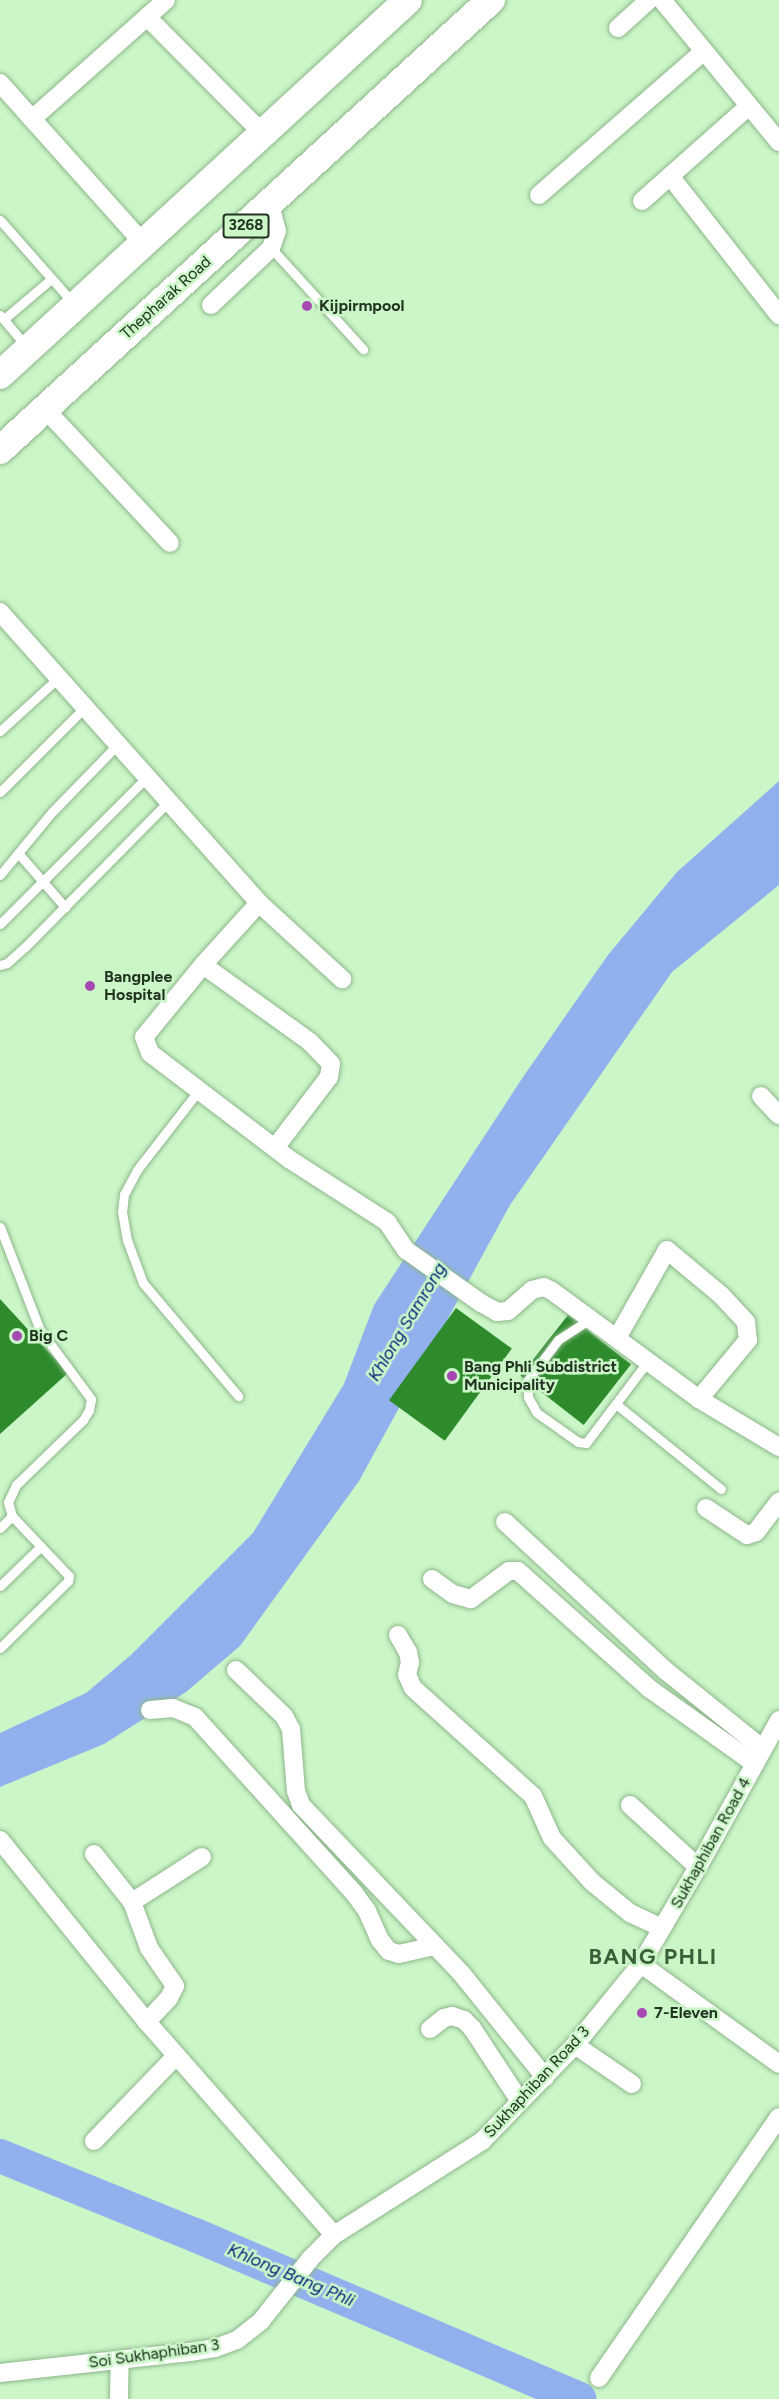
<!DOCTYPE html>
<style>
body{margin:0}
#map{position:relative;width:779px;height:2399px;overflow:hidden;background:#cbf6c8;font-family:Figtree,sans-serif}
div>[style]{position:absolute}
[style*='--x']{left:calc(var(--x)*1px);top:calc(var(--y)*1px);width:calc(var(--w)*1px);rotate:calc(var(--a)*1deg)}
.water>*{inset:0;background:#91b1ee}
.river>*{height:34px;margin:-17px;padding:0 17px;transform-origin:17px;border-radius:17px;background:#91b1ee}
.building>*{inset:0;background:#2d8b2c;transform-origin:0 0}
.roads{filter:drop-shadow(0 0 2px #8eb68b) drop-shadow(0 0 2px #8eb68b)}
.lane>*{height:9px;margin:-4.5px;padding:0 4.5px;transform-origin:4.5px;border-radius:4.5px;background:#fff}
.street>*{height:18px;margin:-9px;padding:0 9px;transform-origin:9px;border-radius:9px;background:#fff}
.primary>*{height:28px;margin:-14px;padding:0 14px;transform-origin:14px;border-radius:14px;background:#fff}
.dots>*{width:16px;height:16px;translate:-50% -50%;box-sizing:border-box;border:3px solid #cbf6c8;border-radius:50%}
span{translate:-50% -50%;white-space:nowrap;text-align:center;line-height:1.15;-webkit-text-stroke:5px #cbf6c8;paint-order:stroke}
.shield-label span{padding:2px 4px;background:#cbf6c8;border:2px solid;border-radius:4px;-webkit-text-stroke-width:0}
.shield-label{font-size:15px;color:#223321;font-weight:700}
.street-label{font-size:16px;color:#223321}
.poi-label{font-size:16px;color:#223321;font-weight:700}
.left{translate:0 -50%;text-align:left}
.water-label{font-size:18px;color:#04287e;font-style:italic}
.district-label{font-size:22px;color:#3b5f39;font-weight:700;letter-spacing:1.5px}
</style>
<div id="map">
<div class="water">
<div style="clip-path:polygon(779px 781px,779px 885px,672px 972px,510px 1205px,359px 1481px,240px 1646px,186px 1692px,104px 1744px,0 1787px,0 1733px,86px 1693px,131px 1655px,253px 1533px,344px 1384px,374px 1305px,523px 1077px,608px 955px,677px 872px)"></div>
</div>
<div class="river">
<div style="--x:0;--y:2156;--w:210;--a:22.1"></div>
<div style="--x:195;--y:2235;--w:418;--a:23.1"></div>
</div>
<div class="building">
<div style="clip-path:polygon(0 1299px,68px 1373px,0 1434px)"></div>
<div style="left:456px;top:1308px;width:69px;height:114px;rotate:36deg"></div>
<div style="left:568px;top:1315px;width:80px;height:77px;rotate:38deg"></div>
</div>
<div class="roads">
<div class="lane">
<div style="--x:0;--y:220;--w:112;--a:48.6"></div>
<div style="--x:271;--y:248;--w:137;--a:47.7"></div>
<div style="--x:0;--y:315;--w:40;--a:50"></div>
<div style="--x:4;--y:319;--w:62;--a:-40.4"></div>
<div style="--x:0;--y:731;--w:79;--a:-42.4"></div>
<div style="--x:0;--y:792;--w:110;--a:-45"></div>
<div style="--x:18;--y:853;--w:72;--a:49"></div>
<div style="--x:0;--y:875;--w:82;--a:-50.5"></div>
<div style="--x:52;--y:812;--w:95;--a:-45.9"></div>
<div style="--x:0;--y:924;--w:208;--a:-45"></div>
<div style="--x:0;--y:965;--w:7;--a:-16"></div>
<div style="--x:7;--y:963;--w:24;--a:-42"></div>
<div style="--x:25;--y:947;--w:204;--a:-45.4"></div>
<div style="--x:199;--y:1090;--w:101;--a:127.8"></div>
<div style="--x:137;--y:1170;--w:27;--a:118"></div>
<div style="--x:124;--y:1194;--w:18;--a:96"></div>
<div style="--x:122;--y:1212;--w:28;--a:80"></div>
<div style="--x:127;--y:1240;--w:46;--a:69.6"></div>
<div style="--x:143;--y:1283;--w:148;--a:49.9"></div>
<div style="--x:0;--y:1227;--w:110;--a:68.8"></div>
<div style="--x:40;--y:1330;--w:86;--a:53.5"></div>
<div style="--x:91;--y:1399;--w:11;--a:100"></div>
<div style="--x:89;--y:1410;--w:12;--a:121"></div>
<div style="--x:83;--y:1420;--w:93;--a:135.9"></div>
<div style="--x:16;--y:1485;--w:19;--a:115"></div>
<div style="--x:8;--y:1502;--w:15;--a:74"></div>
<div style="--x:12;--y:1516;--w:17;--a:135"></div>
<div style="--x:590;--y:1319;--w:38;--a:147"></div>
<div style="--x:558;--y:1340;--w:51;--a:127.1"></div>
<div style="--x:527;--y:1381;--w:16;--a:86"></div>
<div style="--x:528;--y:1397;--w:18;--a:61"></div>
<div style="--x:537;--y:1413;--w:29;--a:35"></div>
<div style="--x:561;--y:1430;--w:21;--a:35"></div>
<div style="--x:578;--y:1442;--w:8;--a:7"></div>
<div style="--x:586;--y:1443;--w:103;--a:-52.9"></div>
<div style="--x:616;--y:1404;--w:135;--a:39"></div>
<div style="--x:0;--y:1586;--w:57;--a:-44.3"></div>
<div style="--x:0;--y:1648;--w:95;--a:-44.6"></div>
<div style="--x:68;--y:1581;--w:5;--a:-79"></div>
<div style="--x:69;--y:1576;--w:83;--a:-133.5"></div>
</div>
<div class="street">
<div style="--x:662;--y:0;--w:184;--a:50.5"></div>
<div style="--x:147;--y:17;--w:165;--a:45.2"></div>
<div style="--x:618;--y:28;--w:42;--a:-42.1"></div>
<div style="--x:0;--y:83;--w:215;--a:48.2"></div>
<div style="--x:32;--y:119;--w:179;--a:-41.6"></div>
<div style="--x:670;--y:176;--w:177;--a:51.9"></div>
<div style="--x:539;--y:195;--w:219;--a:-41.1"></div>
<div style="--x:642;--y:201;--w:143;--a:-41.6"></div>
<div style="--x:211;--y:305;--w:83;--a:-43.5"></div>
<div style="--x:271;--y:248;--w:18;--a:-71"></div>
<div style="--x:277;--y:231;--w:28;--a:-105"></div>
<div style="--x:45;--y:409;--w:183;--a:47"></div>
<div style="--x:0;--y:612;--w:390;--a:48.3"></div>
<div style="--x:259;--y:903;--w:113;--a:42.5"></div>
<div style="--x:259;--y:903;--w:84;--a:132.1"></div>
<div style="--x:203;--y:965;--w:93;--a:129.3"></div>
<div style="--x:144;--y:1037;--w:17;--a:69"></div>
<div style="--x:150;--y:1053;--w:175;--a:37.3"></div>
<div style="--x:289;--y:1159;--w:117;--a:32.7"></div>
<div style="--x:387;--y:1222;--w:34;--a:56"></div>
<div style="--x:406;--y:1250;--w:92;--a:35.2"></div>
<div style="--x:481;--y:1303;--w:18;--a:29"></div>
<div style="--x:497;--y:1312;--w:11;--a:-5"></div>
<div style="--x:508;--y:1311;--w:32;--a:-41"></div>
<div style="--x:532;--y:1290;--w:12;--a:-14"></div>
<div style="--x:544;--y:1287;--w:9;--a:27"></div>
<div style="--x:552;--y:1291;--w:182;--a:36.3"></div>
<div style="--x:699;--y:1399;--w:93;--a:31"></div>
<div style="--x:203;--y:965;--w:132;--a:35.7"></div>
<div style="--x:310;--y:1042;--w:30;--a:46"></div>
<div style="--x:331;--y:1064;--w:13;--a:99"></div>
<div style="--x:329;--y:1077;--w:89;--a:127.3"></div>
<div style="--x:761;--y:1096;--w:26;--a:47"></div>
<div style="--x:617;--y:1338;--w:101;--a:-60.4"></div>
<div style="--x:667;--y:1250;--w:70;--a:39.8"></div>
<div style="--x:721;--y:1295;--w:37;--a:47"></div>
<div style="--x:746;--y:1322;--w:18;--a:84"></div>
<div style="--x:748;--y:1340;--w:77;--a:129.7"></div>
<div style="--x:706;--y:1508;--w:49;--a:33.4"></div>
<div style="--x:747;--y:1535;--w:9;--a:-18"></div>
<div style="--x:756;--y:1532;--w:38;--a:-53"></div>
<div style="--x:505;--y:1522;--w:219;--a:42.8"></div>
<div style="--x:666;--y:1671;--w:124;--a:38.8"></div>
<div style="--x:432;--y:1579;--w:26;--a:36"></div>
<div style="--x:453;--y:1594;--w:19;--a:16"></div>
<div style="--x:471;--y:1599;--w:47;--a:-36.4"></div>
<div style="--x:509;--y:1571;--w:9;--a:0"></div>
<div style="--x:518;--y:1571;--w:177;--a:41.8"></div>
<div style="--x:650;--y:1689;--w:129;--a:35.5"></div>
<div style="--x:398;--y:1635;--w:20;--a:60"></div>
<div style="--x:408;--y:1652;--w:10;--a:79"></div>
<div style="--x:410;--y:1662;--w:13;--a:103"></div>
<div style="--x:407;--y:1675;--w:14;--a:65"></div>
<div style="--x:413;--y:1688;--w:161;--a:42"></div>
<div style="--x:533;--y:1796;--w:46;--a:65.7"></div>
<div style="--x:552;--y:1838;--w:59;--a:47.7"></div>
<div style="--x:592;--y:1882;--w:49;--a:39.2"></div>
<div style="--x:630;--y:1913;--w:35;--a:25"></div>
<div style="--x:236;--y:1670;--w:66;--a:43.8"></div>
<div style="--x:284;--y:1716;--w:15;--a:62"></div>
<div style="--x:291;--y:1729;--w:62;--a:85.4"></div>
<div style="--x:296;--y:1791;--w:15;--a:70"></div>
<div style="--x:301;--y:1805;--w:232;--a:46.4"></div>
<div style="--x:461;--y:1973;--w:134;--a:51.1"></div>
<div style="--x:150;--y:1710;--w:23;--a:-5"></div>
<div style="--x:173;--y:1708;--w:24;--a:22"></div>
<div style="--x:195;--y:1717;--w:237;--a:47.9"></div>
<div style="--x:354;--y:1893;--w:22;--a:54"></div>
<div style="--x:367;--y:1911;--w:32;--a:66"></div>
<div style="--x:380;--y:1940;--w:14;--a:51"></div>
<div style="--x:389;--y:1951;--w:10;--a:17"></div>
<div style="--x:399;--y:1954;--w:37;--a:-13"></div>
<div style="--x:630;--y:1805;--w:92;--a:42.4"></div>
<div style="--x:0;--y:1840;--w:234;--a:51.1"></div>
<div style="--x:147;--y:2022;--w:283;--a:48.7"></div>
<div style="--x:94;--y:1854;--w:61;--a:51.6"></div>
<div style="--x:132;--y:1902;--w:49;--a:69.7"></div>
<div style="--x:149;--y:1948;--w:46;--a:55.6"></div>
<div style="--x:175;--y:1986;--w:13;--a:117"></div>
<div style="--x:169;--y:1998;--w:33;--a:133"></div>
<div style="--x:132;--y:1902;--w:83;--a:-32.7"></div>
<div style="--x:641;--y:1964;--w:170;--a:35.9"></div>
<div style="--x:430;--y:2029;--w:18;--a:-38"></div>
<div style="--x:444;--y:2018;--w:8;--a:-14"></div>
<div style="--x:452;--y:2016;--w:13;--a:18"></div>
<div style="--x:464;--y:2020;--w:11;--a:45"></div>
<div style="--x:472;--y:2028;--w:87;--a:56.7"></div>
<div style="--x:575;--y:2045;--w:69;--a:34.4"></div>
<div style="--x:94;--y:2141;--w:118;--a:-46"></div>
<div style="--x:0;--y:2373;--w:191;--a:-6.3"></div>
<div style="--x:190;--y:2352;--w:25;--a:-9"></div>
<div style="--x:215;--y:2348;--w:23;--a:-20"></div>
<div style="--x:237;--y:2340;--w:31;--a:-38"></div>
<div style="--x:261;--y:2321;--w:80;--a:-51.6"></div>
<div style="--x:311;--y:2258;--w:33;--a:-45"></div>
<div style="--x:334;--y:2235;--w:175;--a:-32.4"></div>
<div style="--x:482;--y:2141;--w:134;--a:-45.9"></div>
<div style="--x:575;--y:2045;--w:104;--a:-50.8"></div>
<div style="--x:641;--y:1964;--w:113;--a:-59.6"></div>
<div style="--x:698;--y:1867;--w:168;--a:-61.1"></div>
<div style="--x:599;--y:2378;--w:317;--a:-55.4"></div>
<div style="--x:119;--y:2399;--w:39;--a:-89"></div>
</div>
<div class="primary">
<div style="--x:0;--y:375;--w:554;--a:-42.59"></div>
<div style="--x:0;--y:450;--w:666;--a:-42.51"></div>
</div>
</div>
<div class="dots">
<div style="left:307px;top:306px;background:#a749b2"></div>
<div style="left:90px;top:986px;background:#a749b2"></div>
<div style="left:17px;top:1336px;background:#a749b2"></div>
<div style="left:452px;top:1376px;background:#a749b2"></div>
<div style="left:642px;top:2013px;background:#a749b2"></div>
</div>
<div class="shield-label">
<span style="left:246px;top:226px">3268</span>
</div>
<div class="street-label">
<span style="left:166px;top:298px;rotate:-42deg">Thepharak Road</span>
<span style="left:711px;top:1843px;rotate:-61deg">Sukhaphiban Road 4</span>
<span style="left:537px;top:2082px;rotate:-47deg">Sukhaphiban Road 3</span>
<span style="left:154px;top:2354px;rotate:-8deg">Soi Sukhaphiban 3</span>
</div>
<div class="poi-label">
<span class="left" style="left:319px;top:306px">Kijpirmpool</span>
<span class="left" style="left:104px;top:986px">Bangplee<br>Hospital</span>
<span class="left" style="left:29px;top:1336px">Big C</span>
<span class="left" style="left:464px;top:1376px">Bang Phli Subdistrict<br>Municipality</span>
<span class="left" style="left:654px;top:2013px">7-Eleven</span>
</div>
<div class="water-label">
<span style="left:407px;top:1322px;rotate:-59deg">Khlong Samrong</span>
<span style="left:291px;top:2275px;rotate:23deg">Khlong Bang Phli</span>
</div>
<div class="district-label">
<span style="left:653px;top:1957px">BANG PHLI</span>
</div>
</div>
